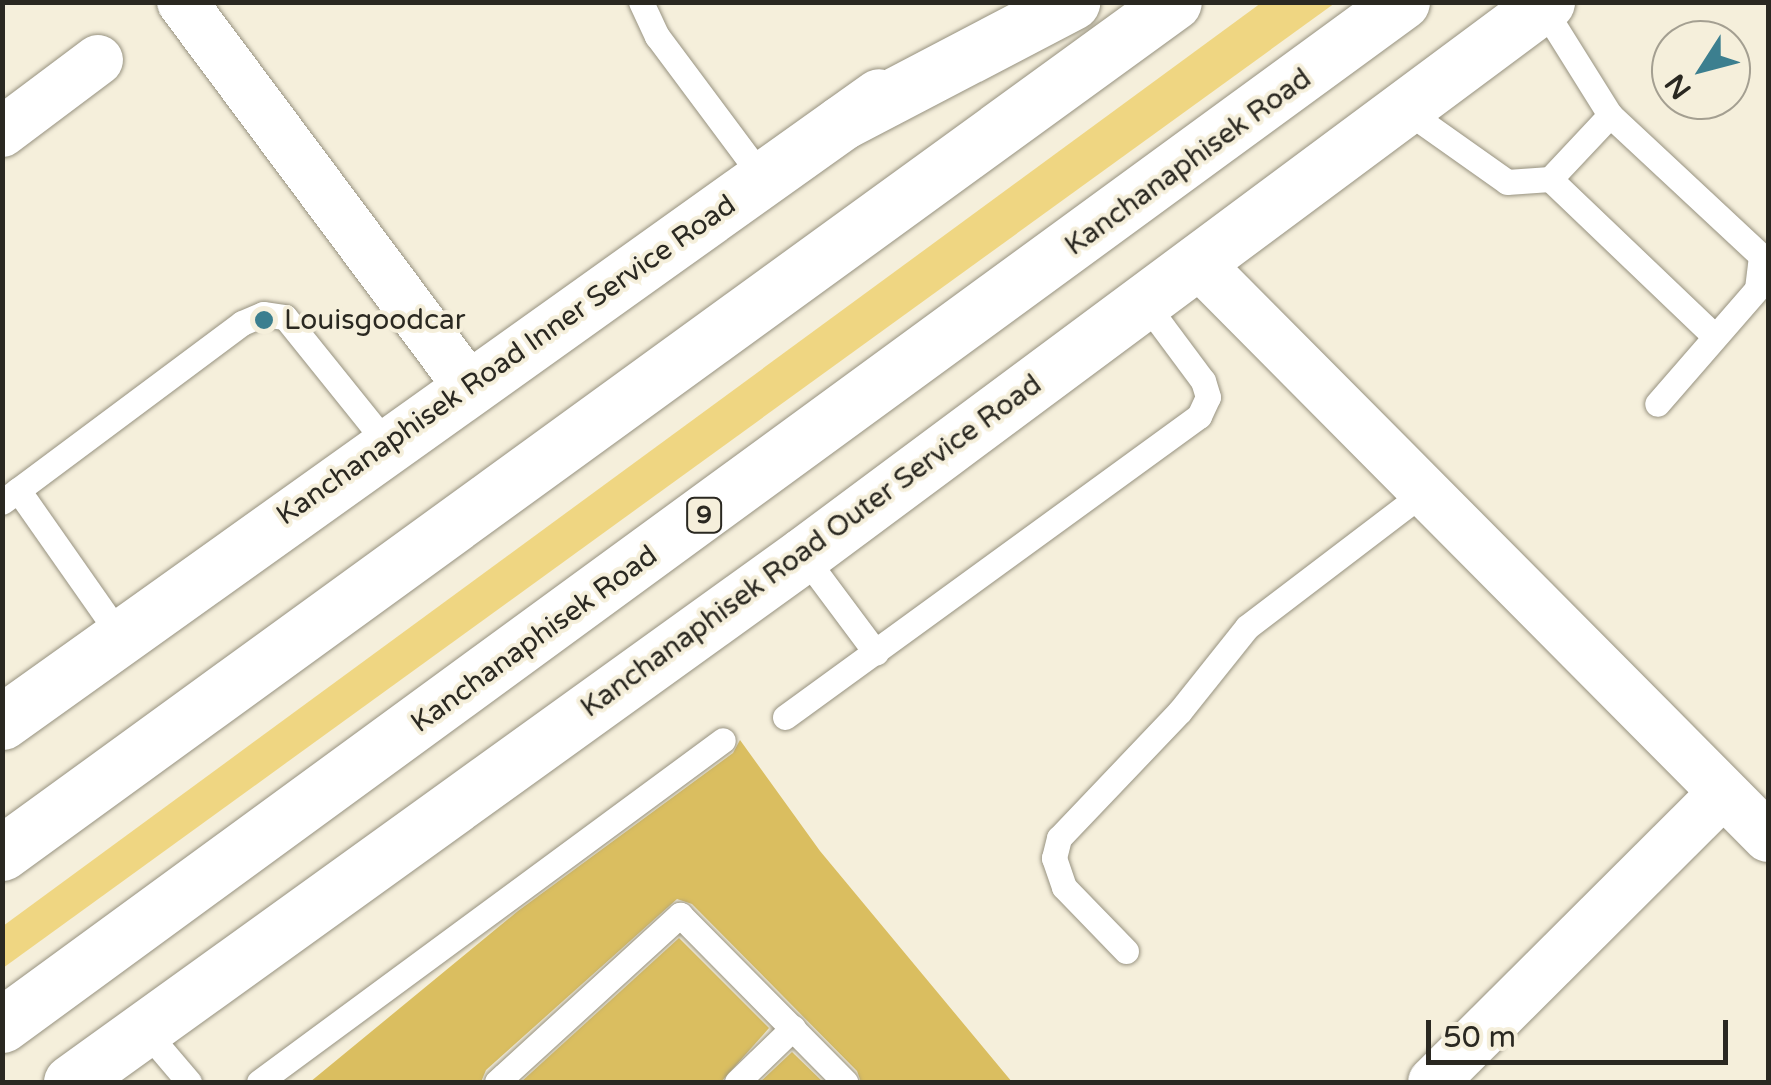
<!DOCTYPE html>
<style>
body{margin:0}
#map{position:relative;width:1771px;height:1085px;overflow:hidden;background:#f5efdb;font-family:"Varela Round",sans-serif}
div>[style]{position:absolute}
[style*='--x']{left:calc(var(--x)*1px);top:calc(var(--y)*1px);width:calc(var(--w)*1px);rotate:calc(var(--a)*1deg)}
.green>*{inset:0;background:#efd682}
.building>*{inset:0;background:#dabe60}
.roads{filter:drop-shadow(0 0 2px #979280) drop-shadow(0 0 2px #979280)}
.service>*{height:25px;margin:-12.5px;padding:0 12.5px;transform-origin:12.5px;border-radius:12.5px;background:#fff}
.minor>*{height:50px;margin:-25px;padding:0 25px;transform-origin:25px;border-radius:25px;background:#fff}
.secondary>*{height:55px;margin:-27.5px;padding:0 27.5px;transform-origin:27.5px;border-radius:27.5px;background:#fff}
.trunk>*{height:55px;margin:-27.5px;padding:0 27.5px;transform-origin:27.5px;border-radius:27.5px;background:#fff}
.dots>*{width:28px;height:28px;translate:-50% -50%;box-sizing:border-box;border:5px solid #f5efdb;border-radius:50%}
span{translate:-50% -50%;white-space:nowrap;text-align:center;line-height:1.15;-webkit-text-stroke:8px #f5efdb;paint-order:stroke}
.shield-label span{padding:2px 8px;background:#f5efdb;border:2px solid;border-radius:8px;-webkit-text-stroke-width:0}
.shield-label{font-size:25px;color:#2a2821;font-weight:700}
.street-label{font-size:28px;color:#2a2821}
.poi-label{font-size:28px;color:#2a2821}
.left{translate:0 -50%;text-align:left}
.frame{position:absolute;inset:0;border:5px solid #2a2821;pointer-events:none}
.north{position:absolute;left:1651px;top:20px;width:100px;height:100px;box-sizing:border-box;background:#f5efdb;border:2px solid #a49f91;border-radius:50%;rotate:234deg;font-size:28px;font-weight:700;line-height:40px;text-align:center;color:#2a2821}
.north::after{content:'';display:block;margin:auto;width:35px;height:45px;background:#3c7f8f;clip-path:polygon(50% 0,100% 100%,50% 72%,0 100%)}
.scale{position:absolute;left:1426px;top:1020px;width:302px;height:45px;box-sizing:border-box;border:5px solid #2a2821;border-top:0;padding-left:12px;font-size:30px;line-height:35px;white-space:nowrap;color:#2a2821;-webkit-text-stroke:8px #f5efdb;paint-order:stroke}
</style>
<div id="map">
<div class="green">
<div style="clip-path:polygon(1261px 3px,1335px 3px,3px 968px,3px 926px)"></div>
</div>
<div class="building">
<div style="clip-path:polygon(740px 740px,820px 851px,1012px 1082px,861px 1082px,857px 1071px,692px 904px,677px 899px,486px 1070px,481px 1082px,310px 1082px,518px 911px,733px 753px)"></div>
<div style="clip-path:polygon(679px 938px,769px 1028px,721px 1082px,521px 1082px)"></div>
<div style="clip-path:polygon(792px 1052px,823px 1082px,760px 1082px)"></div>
</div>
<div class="roads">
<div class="service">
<div style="--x:641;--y:2;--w:38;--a:65"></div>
<div style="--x:657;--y:36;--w:177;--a:53.3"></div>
<div style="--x:1404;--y:109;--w:126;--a:35.3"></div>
<div style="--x:1507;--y:182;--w:43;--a:-4"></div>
<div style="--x:1550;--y:179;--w:88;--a:-46.8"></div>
<div style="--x:1610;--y:115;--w:128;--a:-122"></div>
<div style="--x:1610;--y:115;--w:207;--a:43"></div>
<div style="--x:1761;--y:256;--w:33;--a:97"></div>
<div style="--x:1757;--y:289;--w:152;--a:131"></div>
<div style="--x:1550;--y:179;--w:226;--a:43.7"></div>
<div style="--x:18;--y:490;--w:176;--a:55"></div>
<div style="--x:2;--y:502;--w:299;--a:-36.7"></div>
<div style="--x:242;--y:323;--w:23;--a:-23"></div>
<div style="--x:263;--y:314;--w:22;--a:8"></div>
<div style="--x:285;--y:317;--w:163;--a:51.2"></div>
<div style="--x:803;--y:555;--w:122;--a:53.3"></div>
<div style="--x:785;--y:717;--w:512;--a:-36.02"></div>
<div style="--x:1199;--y:416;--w:21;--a:-65"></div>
<div style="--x:1208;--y:397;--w:17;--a:-107"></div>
<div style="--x:1203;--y:381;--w:97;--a:-126.6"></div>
<div style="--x:1126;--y:951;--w:89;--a:-134.1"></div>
<div style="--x:1064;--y:887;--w:31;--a:-109"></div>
<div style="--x:1054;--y:858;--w:21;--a:-76"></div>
<div style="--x:1059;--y:838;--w:175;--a:-46.4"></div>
<div style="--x:1180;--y:711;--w:107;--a:-51.4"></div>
<div style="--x:1247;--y:627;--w:221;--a:-37.3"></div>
<div style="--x:143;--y:1028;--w:71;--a:49.6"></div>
<div style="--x:259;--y:1082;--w:576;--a:-36.39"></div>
<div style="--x:497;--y:1082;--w:248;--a:-42.4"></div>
<div style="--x:680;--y:915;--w:235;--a:45.3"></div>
<div style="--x:737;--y:1082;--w:78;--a:-44"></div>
</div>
<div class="minor">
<div style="--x:182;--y:2;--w:479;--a:53.3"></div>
<div style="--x:2;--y:132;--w:120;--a:-36.9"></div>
<div style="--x:1198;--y:263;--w:809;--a:45.2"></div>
<div style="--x:1433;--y:1082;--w:409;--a:-44.9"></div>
</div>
<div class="secondary">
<div style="--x:2;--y:722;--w:1077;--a:-35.52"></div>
<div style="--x:71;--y:1082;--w:902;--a:-35.75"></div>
<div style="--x:803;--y:555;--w:927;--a:-36.62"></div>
</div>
<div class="trunk">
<div style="--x:841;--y:123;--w:261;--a:-27.6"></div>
<div style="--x:2;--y:853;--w:1448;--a:-35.98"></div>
<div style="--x:2;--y:1025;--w:1734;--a:-36.16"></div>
</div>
</div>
<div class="dots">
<div style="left:264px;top:320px;background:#3c7f8f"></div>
</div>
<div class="shield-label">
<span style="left:704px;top:515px">9</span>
</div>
<div class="street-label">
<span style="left:1188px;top:162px;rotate:-36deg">Kanchanaphisek Road</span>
<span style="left:506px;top:360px;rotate:-35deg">Kanchanaphisek Road Inner Service Road</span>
<span style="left:811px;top:546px;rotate:-36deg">Kanchanaphisek Road Outer Service Road</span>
<span style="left:534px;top:639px;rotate:-36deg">Kanchanaphisek Road</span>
</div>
<div class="poi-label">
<span class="left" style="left:284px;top:320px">Louisgoodcar</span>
</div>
<div class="frame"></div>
<div class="north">N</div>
<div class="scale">50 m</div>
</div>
